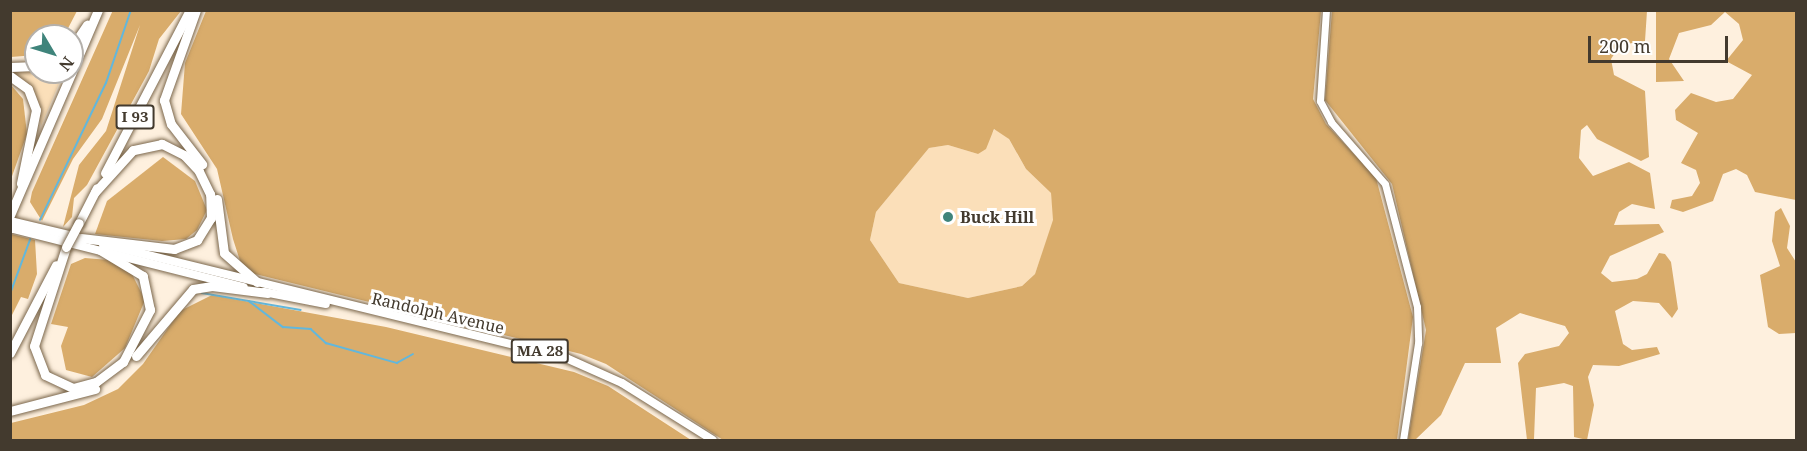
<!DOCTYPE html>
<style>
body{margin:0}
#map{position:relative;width:1807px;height:451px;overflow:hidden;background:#fef0de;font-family:"Noto Serif",serif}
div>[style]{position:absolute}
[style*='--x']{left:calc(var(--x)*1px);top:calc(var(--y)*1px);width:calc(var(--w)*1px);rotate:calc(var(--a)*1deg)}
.green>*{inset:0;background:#fbdfb9}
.forest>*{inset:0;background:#d9ac6b}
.stream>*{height:1.5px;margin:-0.75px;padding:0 0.75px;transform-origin:0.75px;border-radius:0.75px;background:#62b7dc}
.roads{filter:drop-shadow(0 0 2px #7a664b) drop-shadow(0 0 2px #7a664b)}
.secondary>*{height:7px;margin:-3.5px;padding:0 3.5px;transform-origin:3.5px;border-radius:3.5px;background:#fff}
.primary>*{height:8px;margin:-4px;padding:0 4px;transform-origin:4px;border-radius:4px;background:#fff}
.highway>*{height:9px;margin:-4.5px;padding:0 4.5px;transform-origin:4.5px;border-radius:4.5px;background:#fff}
.bridges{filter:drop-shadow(0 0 2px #7a664b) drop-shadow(0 0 2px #7a664b)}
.highway-bridge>*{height:9px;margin:-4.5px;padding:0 4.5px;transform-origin:4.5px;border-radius:4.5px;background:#fff}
.dots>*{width:16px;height:16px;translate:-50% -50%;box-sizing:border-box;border:3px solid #fff;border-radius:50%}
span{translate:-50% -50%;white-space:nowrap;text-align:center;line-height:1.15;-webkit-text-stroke:6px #fff;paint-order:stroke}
.shield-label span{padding:2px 4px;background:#fff;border:2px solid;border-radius:4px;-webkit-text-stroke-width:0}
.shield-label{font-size:15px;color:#433a2e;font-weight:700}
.poi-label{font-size:16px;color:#433a2e;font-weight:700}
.left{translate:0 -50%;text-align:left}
.street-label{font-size:16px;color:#433a2e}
.frame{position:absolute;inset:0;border:12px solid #433a2e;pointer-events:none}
.north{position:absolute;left:24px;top:24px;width:60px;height:60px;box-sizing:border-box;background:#fff;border:2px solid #b4b0ab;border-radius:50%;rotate:128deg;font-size:16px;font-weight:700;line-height:24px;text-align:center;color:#433a2e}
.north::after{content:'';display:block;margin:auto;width:21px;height:27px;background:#3f847b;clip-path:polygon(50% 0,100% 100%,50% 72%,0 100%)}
.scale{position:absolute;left:1588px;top:36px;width:140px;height:27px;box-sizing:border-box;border:3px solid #433a2e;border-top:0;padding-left:8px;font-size:18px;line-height:21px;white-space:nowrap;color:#433a2e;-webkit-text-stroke:4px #fff;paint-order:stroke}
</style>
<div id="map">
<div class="green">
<div style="clip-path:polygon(36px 68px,36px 72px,64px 72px,41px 126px,35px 94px,11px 72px)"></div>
<div style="clip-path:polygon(995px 129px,1007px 136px,1026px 169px,1051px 193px,1054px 220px,1035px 274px,1022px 286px,968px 298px,899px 283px,870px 240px,876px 212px,929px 148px,948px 145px,978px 154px)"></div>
</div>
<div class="forest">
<div style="clip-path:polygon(113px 10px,181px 11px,159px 39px,149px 71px,87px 185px,74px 198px,72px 217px,63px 227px,79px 165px,106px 131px,140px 25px,102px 119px,73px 159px,42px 221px,30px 202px,32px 192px)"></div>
<div style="clip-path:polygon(10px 11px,11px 10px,77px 11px,64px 36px,36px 36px,36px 55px,11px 57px)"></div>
<div style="clip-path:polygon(evenodd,206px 11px,1321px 11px,1313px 99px,1326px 124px,1376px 178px,1413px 317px,1397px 440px,723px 440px,606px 364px,581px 354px,251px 273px,242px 267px,233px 239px,217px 169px,181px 114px,185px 63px,206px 11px,994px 129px,1009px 139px,1026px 169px,1051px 193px,1053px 220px,1035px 274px,1022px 286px,968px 298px,899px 283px,870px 240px,876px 212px,929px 148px,948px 145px,978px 154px,986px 149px,994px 129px)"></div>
<div style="clip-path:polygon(1332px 11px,1647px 11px,1645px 41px,1620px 45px,1611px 59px,1614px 75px,1645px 91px,1649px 157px,1641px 161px,1597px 139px,1587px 125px,1581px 130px,1579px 158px,1593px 176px,1629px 162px,1650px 173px,1655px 209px,1632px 204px,1619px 212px,1614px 225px,1659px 224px,1664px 232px,1610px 256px,1601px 273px,1612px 282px,1637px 279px,1647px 274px,1659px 253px,1665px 254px,1671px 262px,1678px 309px,1672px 318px,1659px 303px,1633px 301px,1615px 311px,1623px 344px,1632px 350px,1657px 347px,1660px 354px,1619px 366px,1593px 365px,1588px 377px,1594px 405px,1587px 440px,1574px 437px,1573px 386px,1564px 383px,1536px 388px,1534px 439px,1527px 440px,1518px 363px,1525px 354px,1559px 346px,1569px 333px,1565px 326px,1520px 313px,1496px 328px,1501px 363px,1465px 363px,1441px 415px,1415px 440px,1408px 440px,1426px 330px,1392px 184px,1325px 100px)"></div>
<div style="clip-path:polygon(1656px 11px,1796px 11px,1796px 200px,1755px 192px,1747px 175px,1736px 169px,1723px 174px,1713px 201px,1683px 212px,1670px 208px,1672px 200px,1692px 196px,1700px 183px,1696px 170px,1681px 163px,1698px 133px,1676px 120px,1675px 110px,1691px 93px,1716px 102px,1733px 99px,1752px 75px,1726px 61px,1743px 40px,1739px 24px,1725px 12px,1711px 25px,1679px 33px,1669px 59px,1684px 81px,1656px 82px)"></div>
<div style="clip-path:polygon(11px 85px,23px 99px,27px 134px,11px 179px)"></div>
<div style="clip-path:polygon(163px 157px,195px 181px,207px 210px,197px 230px,186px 239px,162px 241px,95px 234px,107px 201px)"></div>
<div style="clip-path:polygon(1781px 208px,1790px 226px,1787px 248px,1796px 262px,1796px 333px,1779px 334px,1768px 327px,1760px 275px,1780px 266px,1772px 241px,1775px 212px)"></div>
<div style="clip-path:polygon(11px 234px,35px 240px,37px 274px,28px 299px,21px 297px,11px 317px)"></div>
<div style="clip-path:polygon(85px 258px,109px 260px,130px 270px,145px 300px,125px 348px,92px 377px,66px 370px,61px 346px,68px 327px,51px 324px,71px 264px)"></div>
<div style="clip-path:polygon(212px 295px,386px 327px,574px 372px,608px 386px,691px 440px,11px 440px,11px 423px,84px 405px,118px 389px,143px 364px,180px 311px)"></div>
</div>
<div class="stream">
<div style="--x:40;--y:220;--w:152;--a:-64.3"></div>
<div style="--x:106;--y:83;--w:77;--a:-71.1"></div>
<div style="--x:202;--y:293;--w:100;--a:9.7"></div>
<div style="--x:10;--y:294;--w:58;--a:-69.7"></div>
<div style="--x:249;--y:301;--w:43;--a:37.4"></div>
<div style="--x:283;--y:327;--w:28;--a:4"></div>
<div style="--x:311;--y:329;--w:21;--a:43"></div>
<div style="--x:326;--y:343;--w:74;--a:15.7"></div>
<div style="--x:397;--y:363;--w:18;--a:-29"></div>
</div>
<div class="roads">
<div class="secondary">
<div style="--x:1326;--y:10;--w:91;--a:93.8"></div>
<div style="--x:1320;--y:101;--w:24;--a:62"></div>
<div style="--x:1331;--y:122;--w:82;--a:48.9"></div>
<div style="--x:1385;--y:184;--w:127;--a:75.4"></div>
<div style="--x:1417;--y:307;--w:36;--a:88"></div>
<div style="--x:1418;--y:343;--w:98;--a:98.8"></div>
</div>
<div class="primary">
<div style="--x:10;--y:221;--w:69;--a:13.4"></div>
<div style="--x:10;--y:228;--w:241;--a:14.2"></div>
<div style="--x:103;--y:244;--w:477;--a:13.8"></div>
<div style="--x:566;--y:358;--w:61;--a:24.1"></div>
<div style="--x:622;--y:383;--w:107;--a:32.1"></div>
<div style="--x:264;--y:292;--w:63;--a:11"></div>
</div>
<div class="highway">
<div style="--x:196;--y:10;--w:96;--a:109.6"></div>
<div style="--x:164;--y:100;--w:25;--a:74"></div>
<div style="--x:171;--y:124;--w:51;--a:52.2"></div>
<div style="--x:72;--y:47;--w:27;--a:-56"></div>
<div style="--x:10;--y:67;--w:26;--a:-2"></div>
<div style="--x:72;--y:71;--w:66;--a:-66.9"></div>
<div style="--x:10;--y:76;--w:22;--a:36"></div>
<div style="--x:28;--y:89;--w:22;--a:69"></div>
<div style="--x:36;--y:110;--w:75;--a:101.6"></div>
<div style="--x:105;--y:173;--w:184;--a:-62.5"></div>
<div style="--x:217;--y:199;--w:54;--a:82.6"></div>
<div style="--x:224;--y:253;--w:44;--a:41.3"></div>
<div style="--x:10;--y:215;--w:156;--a:-66.6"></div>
<div style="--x:79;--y:223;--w:39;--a:-63"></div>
<div style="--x:10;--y:228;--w:2;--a:0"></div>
<div style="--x:81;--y:238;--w:94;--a:6.7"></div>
<div style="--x:174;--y:249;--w:25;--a:-21"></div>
<div style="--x:197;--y:240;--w:26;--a:-58"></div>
<div style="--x:211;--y:218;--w:24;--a:-92"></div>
<div style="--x:210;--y:194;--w:25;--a:-116"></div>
<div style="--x:199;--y:171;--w:22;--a:-133"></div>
<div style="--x:184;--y:155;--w:25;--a:-153"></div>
<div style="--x:162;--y:144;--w:30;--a:168"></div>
<div style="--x:133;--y:150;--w:57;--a:132.1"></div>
<div style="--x:66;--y:247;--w:104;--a:107.9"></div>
<div style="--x:34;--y:346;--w:31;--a:69"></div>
<div style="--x:45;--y:375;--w:31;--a:25"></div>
<div style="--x:73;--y:388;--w:24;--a:-15"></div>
<div style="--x:96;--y:382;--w:34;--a:-37"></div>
<div style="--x:123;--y:362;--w:59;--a:-62.6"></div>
<div style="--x:150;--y:310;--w:35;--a:-102"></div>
<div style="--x:143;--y:276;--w:50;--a:-148.8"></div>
<div style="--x:10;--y:353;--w:99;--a:-62.4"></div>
<div style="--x:136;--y:356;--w:88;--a:-49.6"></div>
<div style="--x:193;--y:289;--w:19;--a:-9"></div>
<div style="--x:212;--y:286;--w:56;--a:7.1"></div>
<div style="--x:10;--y:411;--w:88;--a:-14.5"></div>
</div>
</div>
<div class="bridges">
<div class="highway-bridge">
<div style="--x:66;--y:247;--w:27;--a:-62"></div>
</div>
</div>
<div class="dots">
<div style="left:948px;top:217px;background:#3f847b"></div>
</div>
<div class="shield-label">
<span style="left:135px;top:117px">I 93</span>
<span style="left:540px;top:351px">MA 28</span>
</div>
<div class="poi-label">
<span class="left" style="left:960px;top:217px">Buck Hill</span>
</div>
<div class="street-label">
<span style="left:438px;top:313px;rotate:13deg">Randolph Avenue</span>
</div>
<div class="frame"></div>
<div class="north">N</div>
<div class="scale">200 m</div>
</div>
